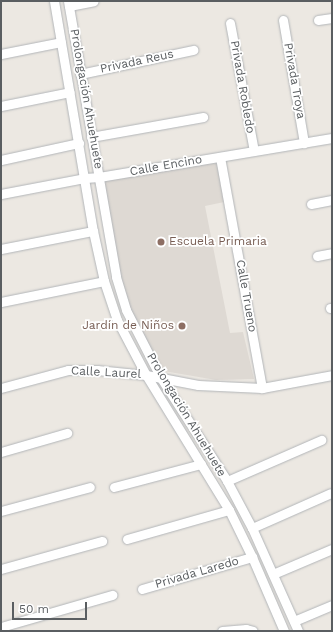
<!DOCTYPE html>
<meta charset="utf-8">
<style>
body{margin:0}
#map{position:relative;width:333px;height:632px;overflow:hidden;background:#ece8e2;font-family:"Work Sans",sans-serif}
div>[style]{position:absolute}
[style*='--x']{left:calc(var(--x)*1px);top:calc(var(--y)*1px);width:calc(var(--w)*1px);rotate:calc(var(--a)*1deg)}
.education>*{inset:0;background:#ded9d3}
.roads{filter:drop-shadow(0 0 1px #b2b5b8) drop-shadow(0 0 1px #b2b5b8)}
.minor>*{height:9px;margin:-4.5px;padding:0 4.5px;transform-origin:4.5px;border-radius:4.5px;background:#fff}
.dots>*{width:11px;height:11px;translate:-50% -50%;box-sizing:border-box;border:2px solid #fff;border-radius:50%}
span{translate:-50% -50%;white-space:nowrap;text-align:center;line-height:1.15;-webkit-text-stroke:3.5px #fff;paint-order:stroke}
.street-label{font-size:12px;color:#5a5e61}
.education-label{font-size:12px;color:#785e54}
.left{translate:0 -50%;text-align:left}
.right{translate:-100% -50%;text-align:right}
.frame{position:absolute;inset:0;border:2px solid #5a5e61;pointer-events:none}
.scale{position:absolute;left:12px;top:602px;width:75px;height:18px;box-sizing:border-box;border:2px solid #5a5e61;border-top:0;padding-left:5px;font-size:12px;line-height:14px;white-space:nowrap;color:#5a5e61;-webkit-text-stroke:3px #fff;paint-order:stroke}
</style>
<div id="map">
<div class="education">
<div style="clip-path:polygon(220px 157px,229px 201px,205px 206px,230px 333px,243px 332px,254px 379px,216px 380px,158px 370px,132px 320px,117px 278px,99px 178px)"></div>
</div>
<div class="roads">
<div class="minor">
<div style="--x:54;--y:1;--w:233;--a:80.4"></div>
<div style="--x:93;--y:231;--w:51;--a:77.6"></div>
<div style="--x:104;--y:281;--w:41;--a:71.6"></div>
<div style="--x:117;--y:320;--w:62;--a:62.2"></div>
<div style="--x:146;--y:375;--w:158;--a:58.4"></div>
<div style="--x:229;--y:510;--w:52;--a:63.9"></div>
<div style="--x:252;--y:557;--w:81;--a:66.6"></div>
<div style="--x:68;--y:1;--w:280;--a:80.1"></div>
<div style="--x:116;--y:277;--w:34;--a:73"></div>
<div style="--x:126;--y:310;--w:76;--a:62.8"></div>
<div style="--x:161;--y:378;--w:122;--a:57.3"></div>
<div style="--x:227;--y:481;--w:53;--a:62"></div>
<div style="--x:252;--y:528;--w:113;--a:65.9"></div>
<div style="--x:69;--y:6;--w:25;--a:-11"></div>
<div style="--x:283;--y:20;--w:125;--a:80.3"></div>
<div style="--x:318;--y:20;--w:14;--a:-8"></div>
<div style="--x:230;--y:23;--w:130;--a:79.4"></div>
<div style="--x:1;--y:54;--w:61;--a:-11.3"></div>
<div style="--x:80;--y:74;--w:116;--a:-12"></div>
<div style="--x:1;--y:106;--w:70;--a:-11.5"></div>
<div style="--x:91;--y:137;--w:114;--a:-10.1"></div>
<div style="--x:220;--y:157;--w:235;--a:79.7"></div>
<div style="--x:1;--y:160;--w:80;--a:-12.3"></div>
<div style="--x:1;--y:194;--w:86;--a:-10.8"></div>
<div style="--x:85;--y:178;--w:14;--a:-4"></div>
<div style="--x:99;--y:177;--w:236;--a:-9.5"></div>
<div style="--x:311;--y:204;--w:21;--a:-11"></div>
<div style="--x:1;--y:249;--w:94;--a:-11.1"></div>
<div style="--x:317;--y:256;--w:15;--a:-11"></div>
<div style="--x:1;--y:302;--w:105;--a:-11.5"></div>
<div style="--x:330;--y:308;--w:2;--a:0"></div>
<div style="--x:1;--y:388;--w:69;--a:-15"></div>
<div style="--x:68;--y:370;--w:29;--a:0"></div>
<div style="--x:97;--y:370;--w:49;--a:5.8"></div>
<div style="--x:146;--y:375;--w:53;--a:10.9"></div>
<div style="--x:198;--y:385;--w:64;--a:2.7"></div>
<div style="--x:262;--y:388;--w:71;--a:-10.5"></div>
<div style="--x:1;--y:452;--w:69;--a:-16.1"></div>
<div style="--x:227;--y:481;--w:103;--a:-23.6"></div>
<div style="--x:114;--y:487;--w:90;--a:-14.8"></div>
<div style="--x:1;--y:511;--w:92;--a:-15.1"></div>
<div style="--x:252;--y:528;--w:86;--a:-23.9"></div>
<div style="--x:127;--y:539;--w:106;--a:-15.9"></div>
<div style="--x:1;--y:569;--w:105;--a:-15.5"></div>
<div style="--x:273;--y:574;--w:64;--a:-23"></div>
<div style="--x:142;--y:589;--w:115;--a:-16.2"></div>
<div style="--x:294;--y:621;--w:41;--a:-22.8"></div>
<div style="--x:1;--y:627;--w:116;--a:-16.1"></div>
<div style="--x:222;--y:631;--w:24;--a:-5"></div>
<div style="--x:246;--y:629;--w:7;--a:16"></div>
</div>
</div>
<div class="dots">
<div style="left:161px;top:242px;background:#8d6e63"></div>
<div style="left:182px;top:326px;background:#8d6e63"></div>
</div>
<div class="street-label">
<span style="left:137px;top:62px;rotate:-12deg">Privada Reus</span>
<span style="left:294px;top:81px;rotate:80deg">Privada Troya</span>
<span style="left:242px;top:87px;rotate:80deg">Privada Robledo</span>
<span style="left:86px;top:99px;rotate:80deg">Prolongación Ahuehuete</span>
<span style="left:166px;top:166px;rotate:-10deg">Calle Encino</span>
<span style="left:246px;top:296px;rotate:80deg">Calle Trueno</span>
<span style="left:106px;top:373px;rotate:3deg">Calle Laurel</span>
<span style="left:186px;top:415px;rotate:59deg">Prolongación Ahuehuete</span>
<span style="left:197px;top:573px;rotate:-16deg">Privada Laredo</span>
</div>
<div class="education-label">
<span class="left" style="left:169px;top:242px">Escuela Primaria</span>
<span class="right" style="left:174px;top:326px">Jardín de Niños</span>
</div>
<div class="frame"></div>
<div class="scale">50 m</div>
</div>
